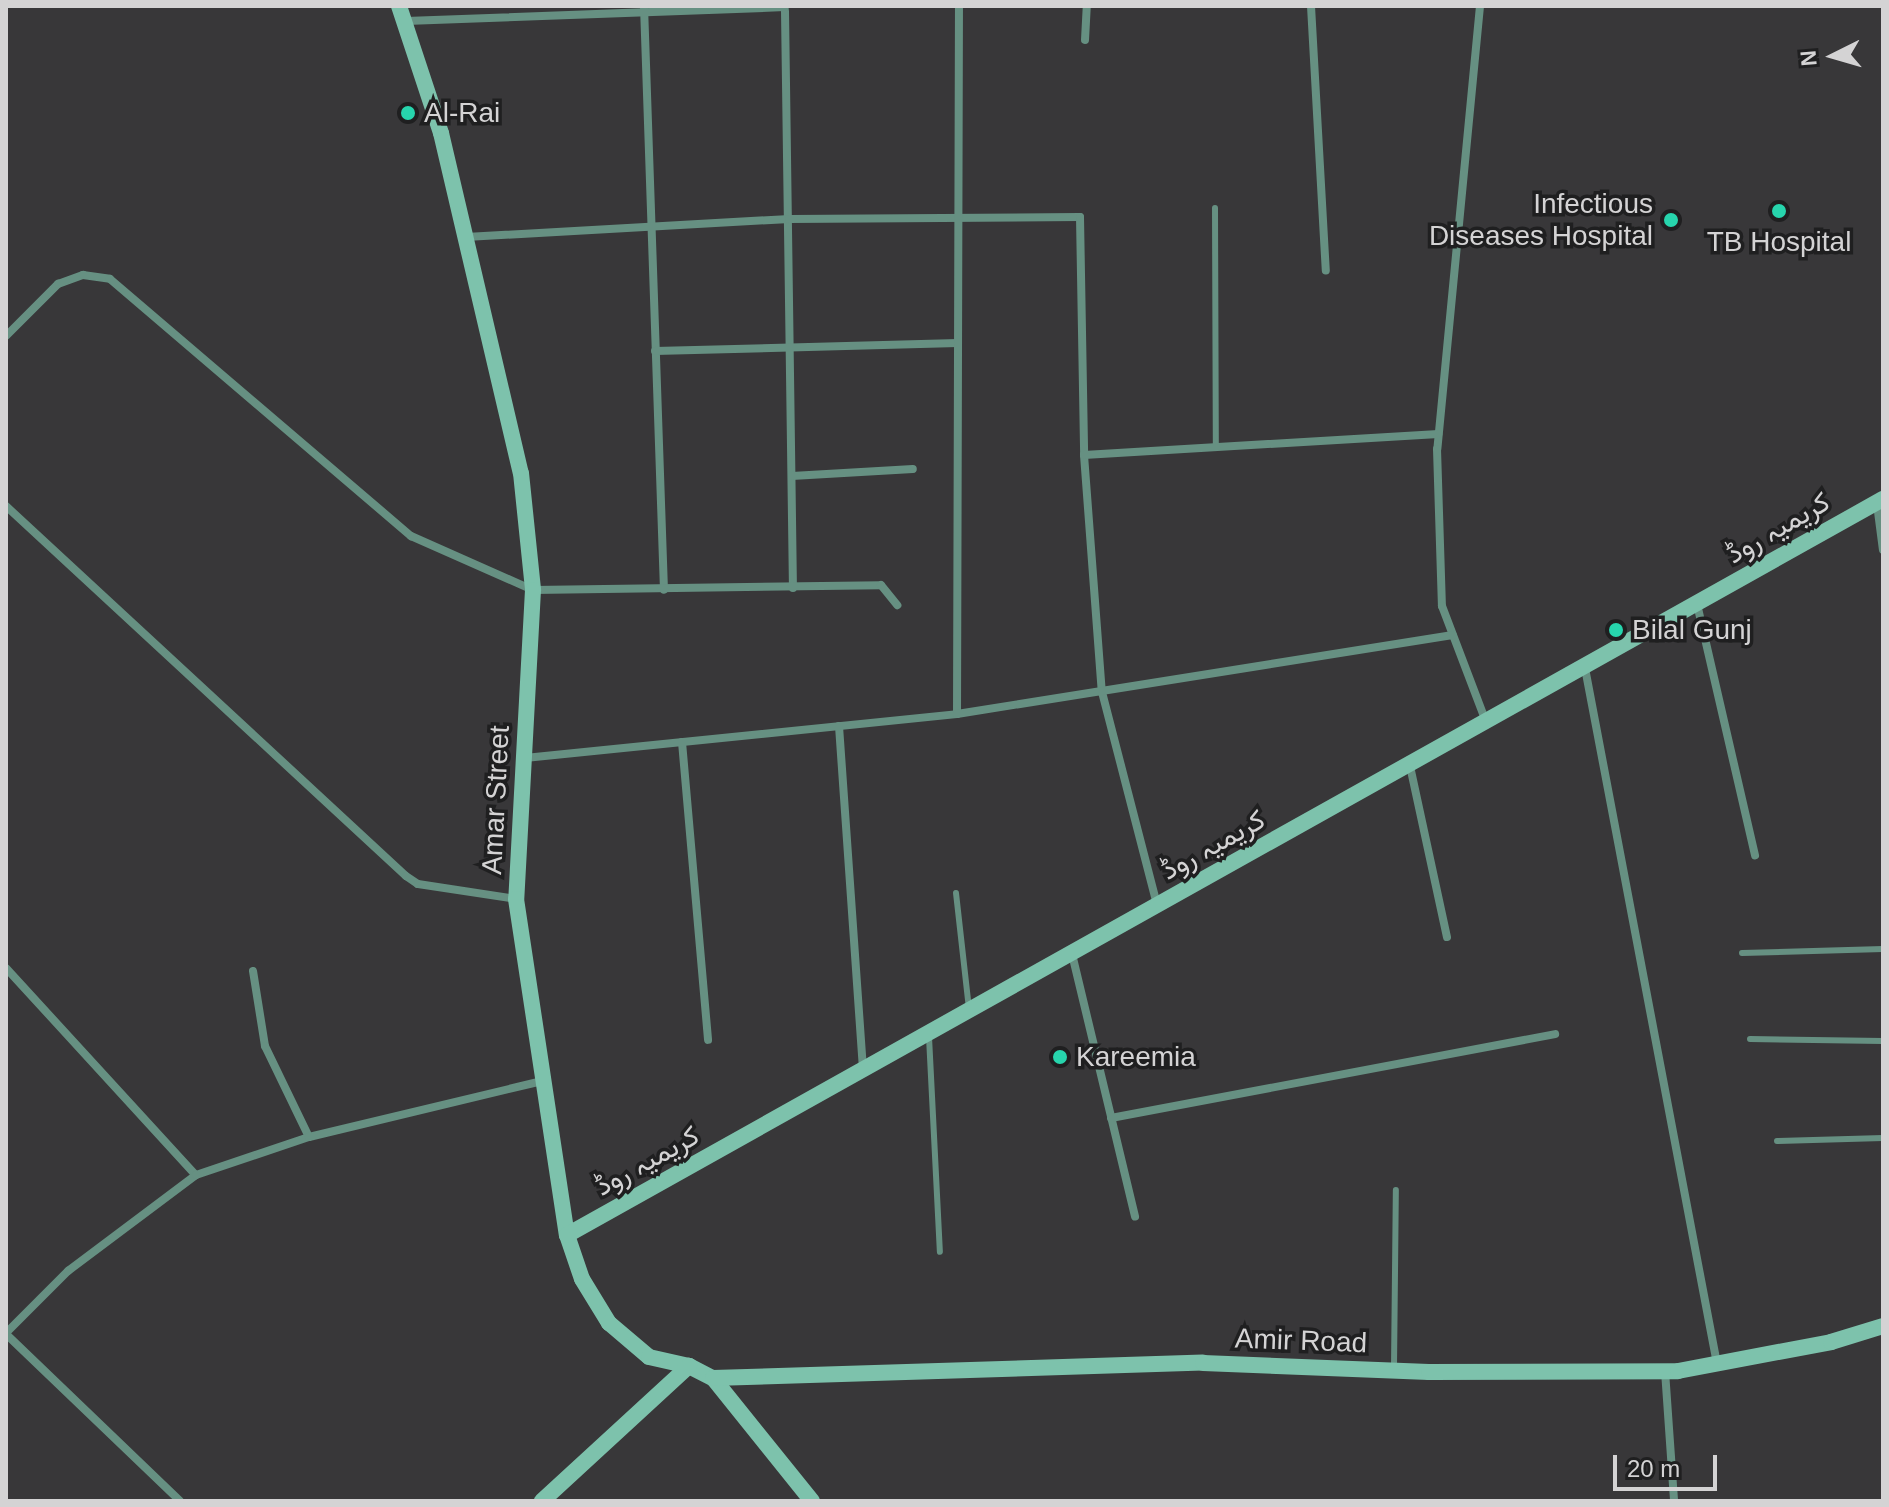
<!DOCTYPE html>
<meta charset="utf-8">
<style>
body{margin:0}
#map{position:relative;width:1889px;height:1507px;overflow:hidden;background:#383739;font-family:Arial,Vazirmatn,sans-serif}
div>[style]{position:absolute}
.lane>*{height:6px;margin:-3px;padding:0 3px;transform-origin:3px;border-radius:3px;background:#669082}
.street>*{height:8px;margin:-4px;padding:0 4px;transform-origin:4px;border-radius:4px;background:#669082}
.secondary>*{height:16px;margin:-8px;padding:0 8px;transform-origin:8px;border-radius:8px;background:#7dc2ac}
.dots>*{width:22px;height:22px;translate:-50% -50%;box-sizing:border-box;border:4px solid #1f1f20;border-radius:50%}
span{translate:-50% -50%;white-space:nowrap;text-align:center;line-height:1.15;-webkit-text-stroke:7px #1f1f20;paint-order:stroke}
.poi-label{font-size:28px;color:#d4d3d4}
.left{translate:0 -50%;text-align:left}
.right{translate:-100% -50%;text-align:right}
.street-label{font-size:28px;color:#d4d3d4}
.frame{position:absolute;inset:0;border:8px solid #d4d3d4;pointer-events:none}
.north{position:absolute;left:1793px;top:16px;width:80px;height:80px;-webkit-text-stroke:6px #1f1f20;paint-order:stroke;rotate:265deg;font-size:22px;font-weight:700;line-height:32px;text-align:center;color:#d4d3d4}
.north::after{content:'';display:block;margin:auto;width:28px;height:36px;background:#d4d3d4;clip-path:polygon(50% 0,100% 100%,50% 72%,0 100%)}
.scale{position:absolute;left:1613px;top:1455px;width:104px;height:36px;box-sizing:border-box;border:4px solid #d4d3d4;border-top:0;padding-left:10px;font-size:24px;line-height:28px;white-space:nowrap;color:#d4d3d4;-webkit-text-stroke:6px #1f1f20;paint-order:stroke}
</style>
<div id="map">
<div class="lane">
<i style="left:1215px;top:208px;width:239px;rotate:89.8deg"></i>
<i style="left:956px;top:893px;width:116px;rotate:83.6deg"></i>
<i style="left:1742px;top:953px;width:141px;rotate:-1.6deg"></i>
<i style="left:929px;top:1037px;width:215px;rotate:87.1deg"></i>
<i style="left:1750px;top:1039px;width:133px;rotate:0.9deg"></i>
<i style="left:1777px;top:1141px;width:106px;rotate:-1.6deg"></i>
<i style="left:1394px;top:1367px;width:177px;rotate:-89.4deg"></i>
</div>
<div class="street">
<i style="left:644px;top:6px;width:584px;rotate:88.04deg"></i>
<i style="left:1311px;top:6px;width:265px;rotate:86.8deg"></i>
<i style="left:1480px;top:6px;width:445px;rotate:95.5deg"></i>
<i style="left:1437px;top:449px;width:157px;rotate:88.2deg"></i>
<i style="left:1442px;top:606px;width:124px;rotate:69.2deg"></i>
<i style="left:785px;top:11px;width:577px;rotate:89.21deg"></i>
<i style="left:406px;top:21px;width:379px;rotate:-2.1deg"></i>
<i style="left:1085px;top:40px;width:34px;rotate:-87deg"></i>
<i style="left:466px;top:237px;width:324px;rotate:-3.2deg"></i>
<i style="left:789px;top:219px;width:291px;rotate:-0.4deg"></i>
<i style="left:1080px;top:217px;width:238px;rotate:89deg"></i>
<i style="left:1084px;top:455px;width:238px;rotate:85.7deg"></i>
<i style="left:1102px;top:692px;width:220px;rotate:75.5deg"></i>
<i style="left:6px;top:336px;width:74px;rotate:-45deg"></i>
<i style="left:58px;top:284px;width:27px;rotate:-20deg"></i>
<i style="left:83px;top:275px;width:27px;rotate:8deg"></i>
<i style="left:110px;top:279px;width:396px;rotate:40.5deg"></i>
<i style="left:411px;top:536px;width:133px;rotate:23.9deg"></i>
<i style="left:533px;top:590px;width:348px;rotate:-0.8deg"></i>
<i style="left:881px;top:585px;width:26px;rotate:51deg"></i>
<i style="left:655px;top:351px;width:303px;rotate:-1.5deg"></i>
<i style="left:1084px;top:455px;width:355px;rotate:-3.4deg"></i>
<i style="left:792px;top:476px;width:121px;rotate:-3.3deg"></i>
<i style="left:1877px;top:504px;width:46px;rotate:82.6deg"></i>
<i style="left:6px;top:506px;width:545px;rotate:42.77deg"></i>
<i style="left:406px;top:876px;width:14px;rotate:34deg"></i>
<i style="left:418px;top:884px;width:99px;rotate:8.7deg"></i>
<i style="left:1697px;top:604px;width:258px;rotate:77deg"></i>
<i style="left:1585px;top:668px;width:708px;rotate:79.26deg"></i>
<i style="left:957px;top:714px;width:708px;rotate:-89.84deg"></i>
<i style="left:839px;top:726px;width:344px;rotate:86deg"></i>
<i style="left:682px;top:742px;width:299px;rotate:85deg"></i>
<i style="left:525px;top:758px;width:434px;rotate:-5.8deg"></i>
<i style="left:957px;top:714px;width:502px;rotate:-9.05deg"></i>
<i style="left:1410px;top:766px;width:175px;rotate:77.8deg"></i>
<i style="left:1072px;top:954px;width:270px;rotate:76.5deg"></i>
<i style="left:6px;top:968px;width:281px;rotate:47.5deg"></i>
<i style="left:253px;top:971px;width:76px;rotate:80.9deg"></i>
<i style="left:265px;top:1046px;width:101px;rotate:64.2deg"></i>
<i style="left:1111px;top:1118px;width:452px;rotate:-10.7deg"></i>
<i style="left:6px;top:1333px;width:88px;rotate:-45deg"></i>
<i style="left:68px;top:1271px;width:160px;rotate:-36.9deg"></i>
<i style="left:196px;top:1175px;width:119px;rotate:-18.6deg"></i>
<i style="left:309px;top:1137px;width:241px;rotate:-13.5deg"></i>
<i style="left:6px;top:1334px;width:241px;rotate:43.8deg"></i>
<i style="left:1665px;top:1371px;width:130px;rotate:86deg"></i>
</div>
<div class="secondary">
<i style="left:399px;top:6px;width:134px;rotate:71.7deg"></i>
<i style="left:441px;top:133px;width:349px;rotate:76.8deg"></i>
<i style="left:521px;top:473px;width:118px;rotate:84.1deg"></i>
<i style="left:533px;top:590px;width:309px;rotate:93.1deg"></i>
<i style="left:516px;top:899px;width:340px;rotate:81.4deg"></i>
<i style="left:567px;top:1235px;width:46px;rotate:71.2deg"></i>
<i style="left:582px;top:1279px;width:52px;rotate:58.5deg"></i>
<i style="left:609px;top:1323px;width:52px;rotate:40.4deg"></i>
<i style="left:649px;top:1357px;width:41px;rotate:12.7deg"></i>
<i style="left:689px;top:1366px;width:27px;rotate:27deg"></i>
<i style="left:713px;top:1378px;width:158px;rotate:51.2deg"></i>
<i style="left:567px;top:1235px;width:1508px;rotate:-29.22deg"></i>
<i style="left:713px;top:1378px;width:490px;rotate:-1.8deg"></i>
<i style="left:1203px;top:1363px;width:226px;rotate:2.3deg"></i>
<i style="left:1429px;top:1372px;width:249px;rotate:-0.2deg"></i>
<i style="left:1678px;top:1371px;width:156px;rotate:-10.7deg"></i>
<i style="left:1831px;top:1342px;width:54px;rotate:-17.1deg"></i>
<i style="left:542px;top:1501px;width:200px;rotate:-42.6deg"></i>
</div>
<div class="dots">
<i style="left:408px;top:113px;background:#27d5ad"></i>
<i style="left:1779px;top:211px;background:#27d5ad"></i>
<i style="left:1671px;top:220px;background:#27d5ad"></i>
<i style="left:1616px;top:630px;background:#27d5ad"></i>
<i style="left:1060px;top:1057px;background:#27d5ad"></i>
</div>
<div class="poi-label">
<span class="left" style="left:424px;top:113px">Al-Rai</span>
<span class="right" style="left:1653px;top:220px">Infectious<br>Diseases Hospital</span>
<span style="left:1779px;top:242px">TB Hospital</span>
<span class="left" style="left:1632px;top:630px">Bilal Gunj</span>
<span class="left" style="left:1076px;top:1057px">Kareemia</span>
</div>
<div class="street-label">
<span style="left:1778px;top:528px;rotate:-30deg">کریمیہ روڈ</span>
<span style="left:496px;top:800px;rotate:-87deg">Amar Street</span>
<span style="left:1213px;top:845px;rotate:-29deg">کریمیہ روڈ</span>
<span style="left:647px;top:1161px;rotate:-29deg">کریمیہ روڈ</span>
<span style="left:1301px;top:1341px;rotate:2deg">Amir Road</span>
</div>
<div class="frame"></div>
<div class="north">N</div>
<div class="scale">20 m</div>
</div>
